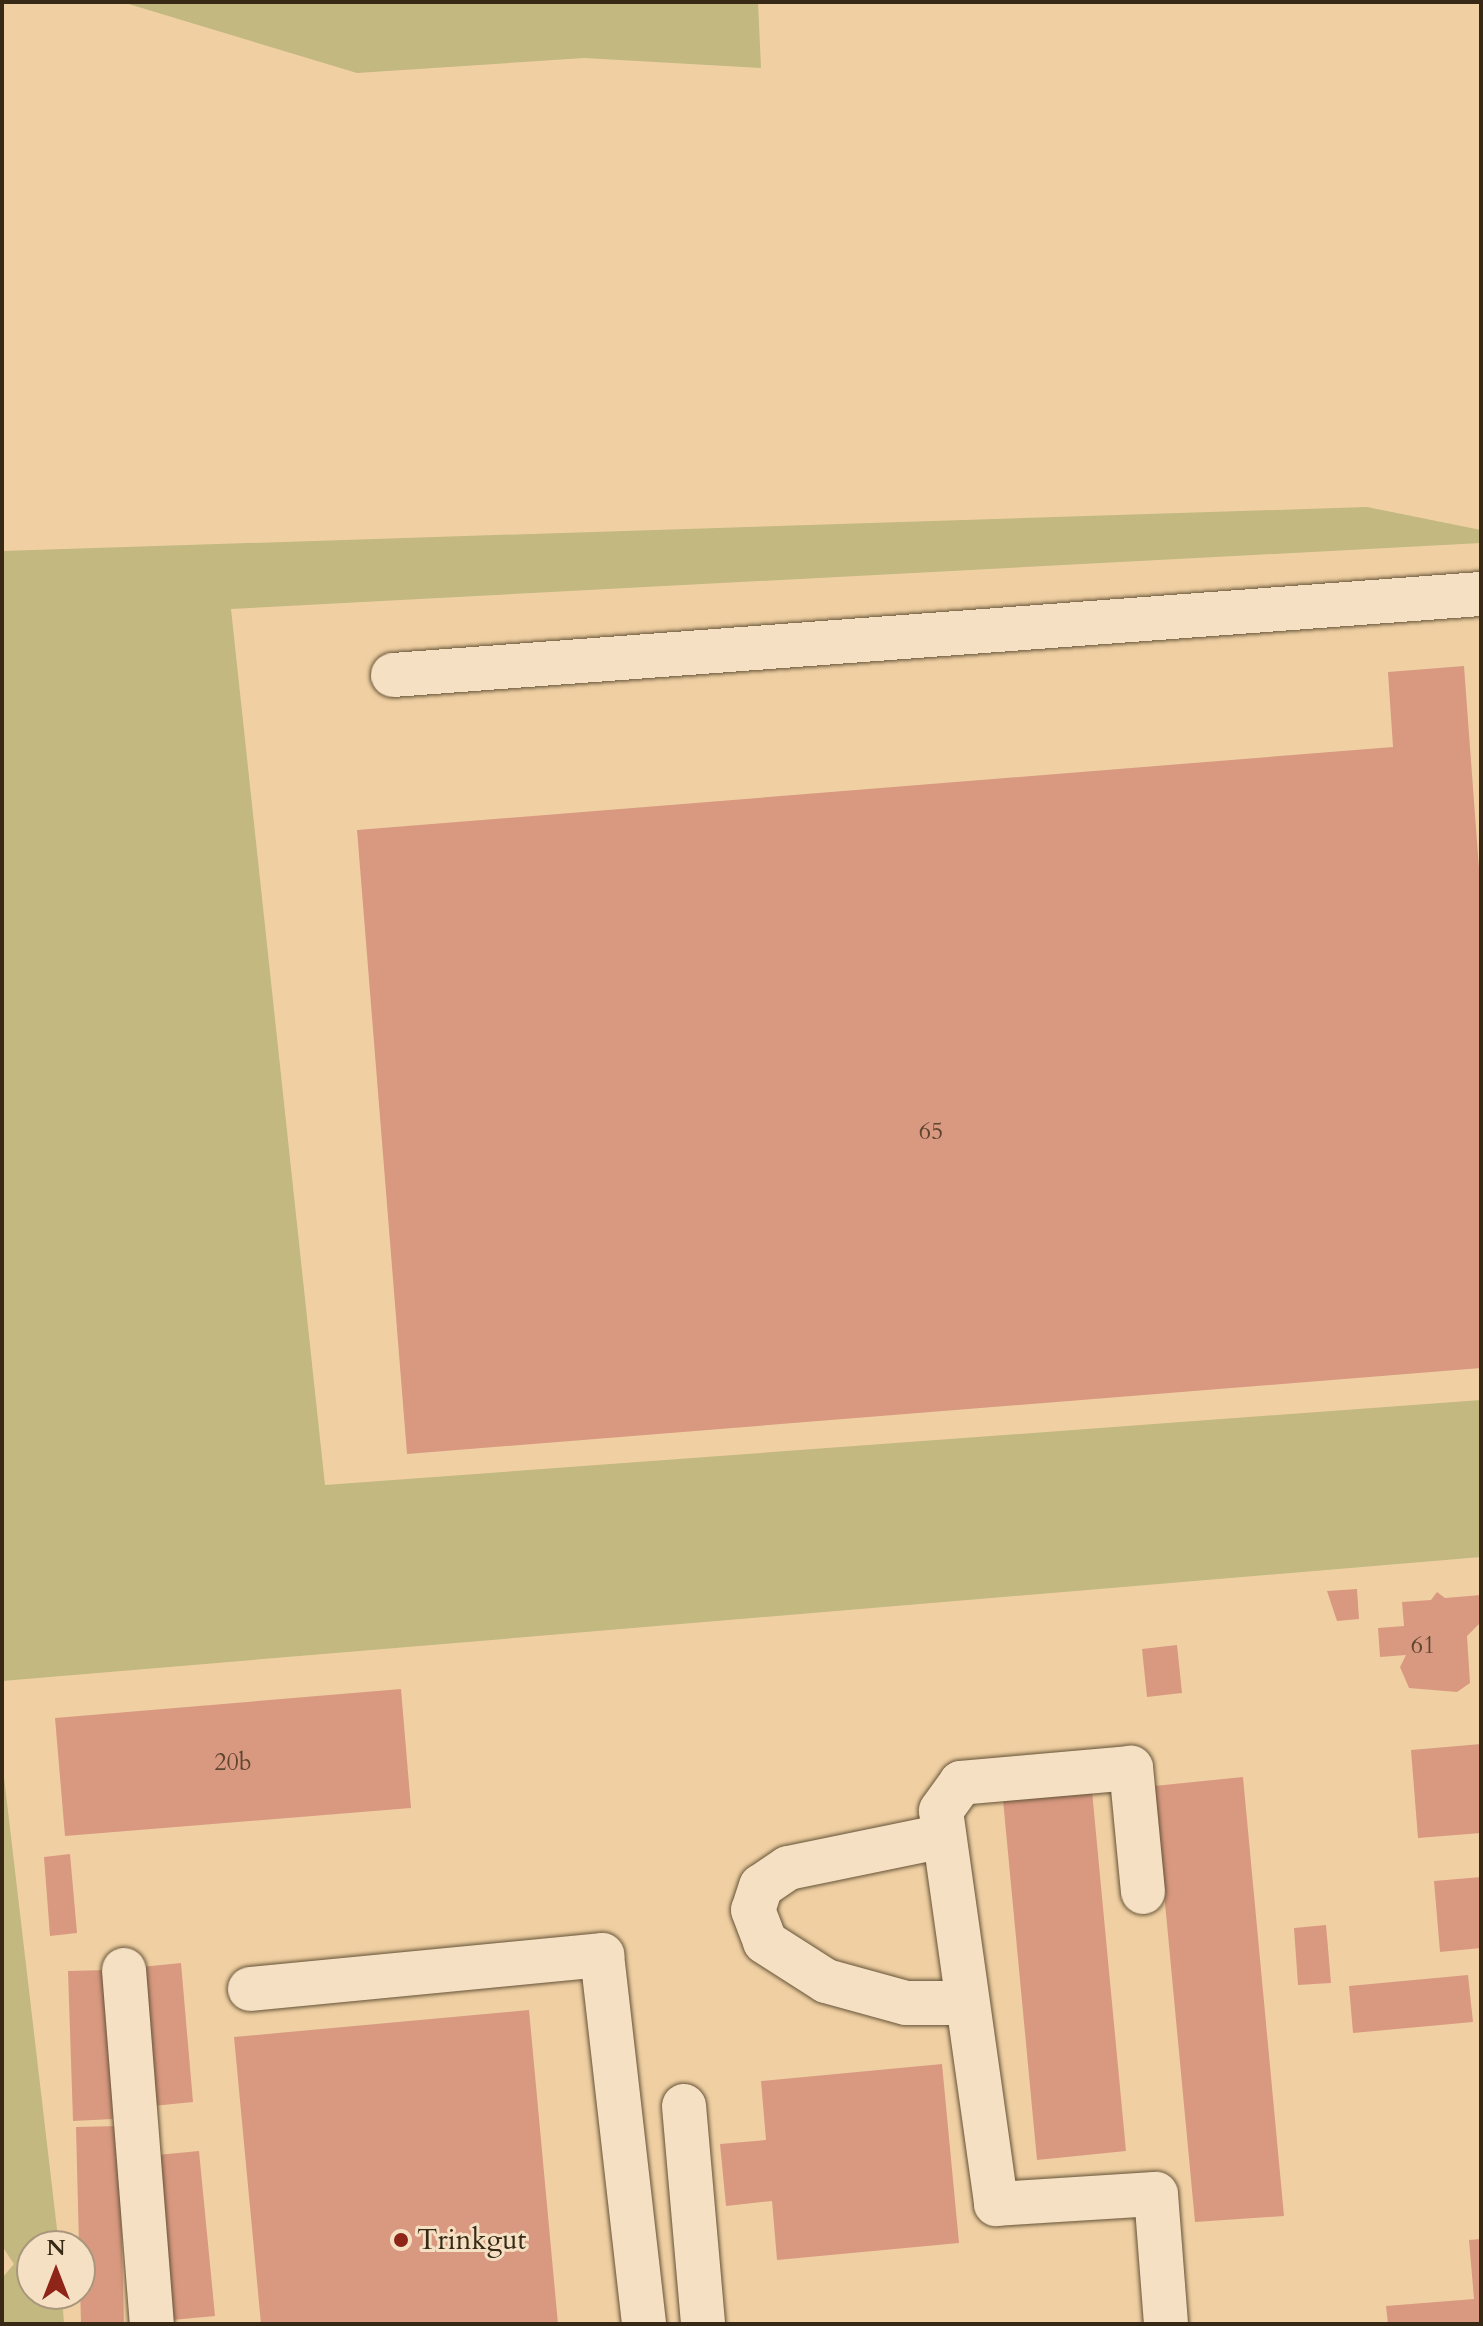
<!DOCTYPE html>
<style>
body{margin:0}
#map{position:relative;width:1483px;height:2326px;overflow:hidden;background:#f0d0a3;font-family:Cardo,serif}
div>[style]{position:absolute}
.green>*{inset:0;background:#c2b880}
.building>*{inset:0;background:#d89980}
.roads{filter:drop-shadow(0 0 2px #655338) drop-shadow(0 0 2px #655338)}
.minor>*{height:44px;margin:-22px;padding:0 22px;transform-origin:22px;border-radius:22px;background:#f5e0c3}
.dots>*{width:22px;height:22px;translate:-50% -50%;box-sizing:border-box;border:4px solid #f5e0c3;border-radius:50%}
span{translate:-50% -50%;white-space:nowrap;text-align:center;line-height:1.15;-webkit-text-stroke:6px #f5e0c3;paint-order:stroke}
.number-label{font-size:24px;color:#5f4530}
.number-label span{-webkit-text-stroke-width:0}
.poi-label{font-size:28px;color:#372915}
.left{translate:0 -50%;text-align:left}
.frame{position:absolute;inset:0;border:4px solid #372915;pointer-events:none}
.north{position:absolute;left:16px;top:2230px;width:80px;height:80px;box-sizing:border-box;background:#f5e0c3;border:2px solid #a9977d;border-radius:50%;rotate:0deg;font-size:22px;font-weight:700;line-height:32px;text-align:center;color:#372915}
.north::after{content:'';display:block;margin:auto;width:28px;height:36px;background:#8f2418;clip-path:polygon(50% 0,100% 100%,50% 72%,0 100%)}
</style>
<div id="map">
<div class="green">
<i style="clip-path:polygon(122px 2px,758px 2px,761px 68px,584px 58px,357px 73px)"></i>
<i style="clip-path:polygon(1367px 507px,1481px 530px,1481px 543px,231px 609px,325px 1485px,1481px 1400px,1481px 1557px,2px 1681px,2px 551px)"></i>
<i style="clip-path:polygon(2px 1760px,59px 2246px,32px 2246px,32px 2294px,62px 2294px,64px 2324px,2px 2324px,2px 2278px,14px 2264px,2px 2246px)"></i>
</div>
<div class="building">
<i style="clip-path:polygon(1464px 666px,1481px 896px,1481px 1368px,407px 1454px,357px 830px,1393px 747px,1388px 672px)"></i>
<i style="clip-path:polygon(1357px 1589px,1359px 1619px,1337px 1621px,1327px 1591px)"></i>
<i style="clip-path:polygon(1437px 1592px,1445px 1598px,1481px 1595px,1481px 1622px,1467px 1636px,1470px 1683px,1457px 1692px,1409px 1688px,1400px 1667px,1406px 1655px,1380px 1657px,1378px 1628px,1404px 1626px,1402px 1602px,1431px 1600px)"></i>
<i style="clip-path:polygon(1177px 1645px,1182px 1693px,1147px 1697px,1142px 1649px)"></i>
<i style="clip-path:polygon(401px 1689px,411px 1808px,65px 1836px,55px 1718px)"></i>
<i style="clip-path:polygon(1481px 1744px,1481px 1833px,1418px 1838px,1411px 1750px)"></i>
<i style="clip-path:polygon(1243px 1777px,1284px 2216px,1195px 2222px,1154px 1786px)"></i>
<i style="clip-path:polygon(1092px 1791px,1126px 2151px,1037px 2160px,1003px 1800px)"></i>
<i style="clip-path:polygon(70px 1854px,77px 1933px,50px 1936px,44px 1857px)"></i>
<i style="clip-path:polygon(1481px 1877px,1481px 1948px,1440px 1952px,1434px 1881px)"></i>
<i style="clip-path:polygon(1326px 1925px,1331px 1983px,1298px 1985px,1294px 1928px)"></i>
<i style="clip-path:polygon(181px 1963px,193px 2102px,153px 2106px,141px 1967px)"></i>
<i style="clip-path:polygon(108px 1970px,113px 2119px,73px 2121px,68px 1971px)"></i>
<i style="clip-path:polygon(1468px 1975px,1473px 2022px,1353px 2033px,1349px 1986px)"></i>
<i style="clip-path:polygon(529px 2010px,558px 2324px,261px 2324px,234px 2037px)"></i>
<i style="clip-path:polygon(942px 2064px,959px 2243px,777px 2260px,772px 2201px,726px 2206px,720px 2144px,766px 2140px,761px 2081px)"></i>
<i style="clip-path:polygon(119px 2126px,124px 2324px,81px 2324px,76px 2127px)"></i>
<i style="clip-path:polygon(199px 2151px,215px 2316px,172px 2320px,157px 2155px)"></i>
<i style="clip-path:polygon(1481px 2239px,1481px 2324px,1388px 2324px,1386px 2306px,1474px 2299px,1469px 2240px)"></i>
</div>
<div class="roads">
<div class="minor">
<i style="left:393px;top:675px;width:1091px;rotate:-4.26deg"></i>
<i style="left:944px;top:1836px;width:159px;rotate:168.4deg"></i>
<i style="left:788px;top:1868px;width:32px;rotate:146deg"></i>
<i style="left:761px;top:1886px;width:25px;rotate:108deg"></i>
<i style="left:753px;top:1910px;width:34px;rotate:69deg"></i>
<i style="left:765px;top:1942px;width:72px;rotate:32.6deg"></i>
<i style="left:826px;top:1981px;width:83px;rotate:15.4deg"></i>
<i style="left:906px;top:2003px;width:59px"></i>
<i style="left:1143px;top:1892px;width:125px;rotate:-95.5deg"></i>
<i style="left:1131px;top:1768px;width:171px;rotate:175deg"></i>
<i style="left:961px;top:1783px;width:34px;rotate:126deg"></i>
<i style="left:941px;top:1811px;width:397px;rotate:82deg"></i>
<i style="left:996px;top:2204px;width:160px;rotate:-3.6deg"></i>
<i style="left:1156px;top:2194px;width:130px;rotate:85.6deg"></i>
<i style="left:124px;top:1970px;width:355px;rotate:85.5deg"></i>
<i style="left:250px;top:1989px;width:354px;rotate:-5.5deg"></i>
<i style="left:602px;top:1955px;width:371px;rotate:83.5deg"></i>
<i style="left:684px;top:2106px;width:219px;rotate:85deg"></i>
</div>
</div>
<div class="dots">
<i style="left:401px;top:2240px;background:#8f2418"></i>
</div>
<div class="number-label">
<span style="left:931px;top:1132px">65</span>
<span style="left:1423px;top:1646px">61</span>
<span style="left:233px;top:1763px">20b</span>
</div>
<div class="poi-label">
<span class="left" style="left:417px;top:2240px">Trinkgut</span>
</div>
<div class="frame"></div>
<div class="north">N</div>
</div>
